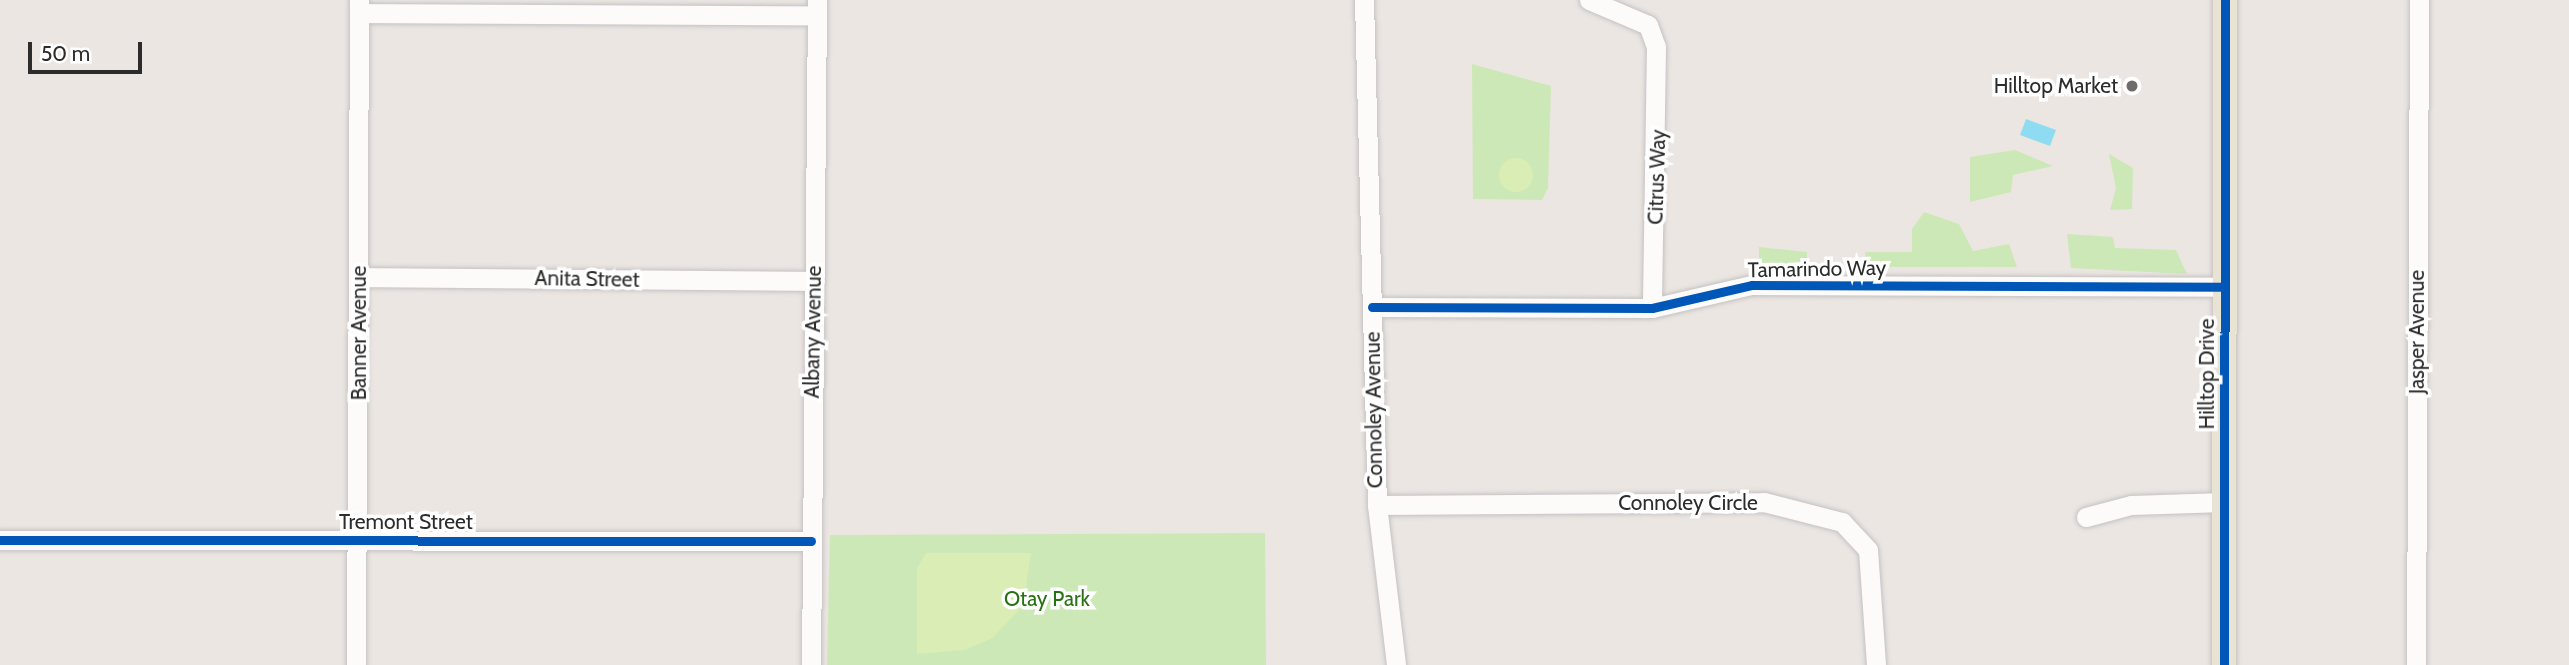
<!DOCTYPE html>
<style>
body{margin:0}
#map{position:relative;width:2569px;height:665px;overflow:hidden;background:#ebe6e1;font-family:Cabin,sans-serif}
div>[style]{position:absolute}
.green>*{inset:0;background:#cde8b7}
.pitch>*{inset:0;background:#d9edb4}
.round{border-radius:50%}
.water>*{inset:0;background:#8fdcf2}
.roads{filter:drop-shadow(0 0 2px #c4c2c3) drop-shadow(0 0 2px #c4c2c3)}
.minor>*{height:19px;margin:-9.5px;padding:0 9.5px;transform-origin:9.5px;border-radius:9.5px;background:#fcfbfa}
.major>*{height:24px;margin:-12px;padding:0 12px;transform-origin:12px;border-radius:12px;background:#e9e3d3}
.cycleway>*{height:9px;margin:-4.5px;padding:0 4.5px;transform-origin:4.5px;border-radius:4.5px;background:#0057b8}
.dots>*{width:19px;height:19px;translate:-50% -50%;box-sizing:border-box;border:4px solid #fff;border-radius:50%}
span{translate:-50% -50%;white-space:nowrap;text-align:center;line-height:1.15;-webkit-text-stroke:7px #fff;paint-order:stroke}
.poi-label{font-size:21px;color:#2c2c2c}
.right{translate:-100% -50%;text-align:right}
.street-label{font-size:21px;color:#2c2c2c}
.park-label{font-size:21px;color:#297213}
.scale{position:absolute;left:28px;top:42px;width:114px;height:32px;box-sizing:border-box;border:4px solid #2c2c2c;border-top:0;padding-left:9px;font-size:21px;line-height:24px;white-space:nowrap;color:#2c2c2c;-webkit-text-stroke:5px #fff;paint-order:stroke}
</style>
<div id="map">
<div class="green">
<i style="clip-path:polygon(1472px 64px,1551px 86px,1548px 188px,1542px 200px,1473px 199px)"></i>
<i style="clip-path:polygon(2015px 150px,2053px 166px,2013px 175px,2011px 192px,1970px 202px,1970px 157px)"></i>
<i style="clip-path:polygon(2109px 154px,2133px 168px,2132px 209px,2110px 210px,2116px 188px)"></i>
<i style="clip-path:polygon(1924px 212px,1959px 224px,1973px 251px,2009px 244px,2017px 267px,1867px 267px,1865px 252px,1912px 252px,1912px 229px)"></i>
<i style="clip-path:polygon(2067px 234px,2113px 237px,2115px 248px,2176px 250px,2187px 274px,2071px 268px)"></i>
<i style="clip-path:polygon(1759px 247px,1807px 252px,1807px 269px,1759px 267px)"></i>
<i style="clip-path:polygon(1265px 533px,1266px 665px,827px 665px,830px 535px)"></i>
</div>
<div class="pitch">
<i class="round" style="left:1499px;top:158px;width:34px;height:34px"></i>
<i style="clip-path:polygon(926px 553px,1031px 553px,1023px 606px,992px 638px,965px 650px,917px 654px,917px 568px)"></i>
</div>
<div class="water">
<i style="clip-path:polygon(2026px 119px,2056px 130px,2050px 146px,2020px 135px)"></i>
</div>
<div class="roads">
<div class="minor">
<i style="left:1364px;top:0;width:505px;rotate:88.53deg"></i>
<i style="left:1377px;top:505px;width:161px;rotate:83.2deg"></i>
<i style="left:1589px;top:0;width:64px;rotate:23deg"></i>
<i style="left:1648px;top:25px;width:23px;rotate:70deg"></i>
<i style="left:1656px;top:47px;width:261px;rotate:90.9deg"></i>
<i style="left:359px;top:13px;width:457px;rotate:0.3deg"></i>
<i style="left:359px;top:277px;width:456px;rotate:0.5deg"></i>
<i style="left:1372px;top:307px;width:280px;rotate:0.2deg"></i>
<i style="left:1652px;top:308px;width:103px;rotate:-13deg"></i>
<i style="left:1752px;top:285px;width:472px;rotate:0.2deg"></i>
<i style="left:1377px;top:505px;width:387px;rotate:-0.4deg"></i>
<i style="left:1764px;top:502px;width:81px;rotate:14.4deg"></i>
<i style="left:1842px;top:522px;width:38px;rotate:47deg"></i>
<i style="left:1868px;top:550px;width:115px;rotate:86deg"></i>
<i style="left:2086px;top:517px;width:47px;rotate:-14.9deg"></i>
<i style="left:2131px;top:505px;width:93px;rotate:-1.8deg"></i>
<i style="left:0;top:540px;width:811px;rotate:0.07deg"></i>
<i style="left:356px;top:665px;width:665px;rotate:-89.74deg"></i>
<i style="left:811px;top:665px;width:665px;rotate:-89.48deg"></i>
<i style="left:2416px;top:665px;width:665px;rotate:-89.74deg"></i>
</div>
<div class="major">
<i style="left:2224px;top:665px;width:665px;rotate:-89.91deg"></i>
</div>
</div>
<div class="cycleway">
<i style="left:1372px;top:307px;width:280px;rotate:0.2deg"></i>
<i style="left:1652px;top:308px;width:103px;rotate:-13deg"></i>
<i style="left:1752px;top:285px;width:472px;rotate:0.2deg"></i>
<i style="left:0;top:540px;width:811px;rotate:0.07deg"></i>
<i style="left:2224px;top:665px;width:665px;rotate:-89.91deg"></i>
</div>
<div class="dots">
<i style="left:2132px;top:86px;background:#6f6d6b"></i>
</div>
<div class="poi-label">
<span class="right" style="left:2118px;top:86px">Hilltop Market</span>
</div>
<div class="street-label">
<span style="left:1657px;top:177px;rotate:-88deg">Citrus Way</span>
<span style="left:1817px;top:269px;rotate:-1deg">Tamarindo Way</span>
<span style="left:587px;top:279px;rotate:1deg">Anita Street</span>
<span style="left:813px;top:332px;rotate:-89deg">Albany Avenue</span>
<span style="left:2417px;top:332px;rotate:-90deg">Jasper Avenue</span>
<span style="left:359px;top:333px;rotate:-90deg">Banner Avenue</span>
<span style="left:2207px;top:374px;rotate:-90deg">Hilltop Drive</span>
<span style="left:1374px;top:410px;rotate:-91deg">Connoley Avenue</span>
<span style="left:1688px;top:503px">Connoley Circle</span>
<span style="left:406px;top:522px">Tremont Street</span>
</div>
<div class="park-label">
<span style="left:1047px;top:599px">Otay Park</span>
</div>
<div class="scale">50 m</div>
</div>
